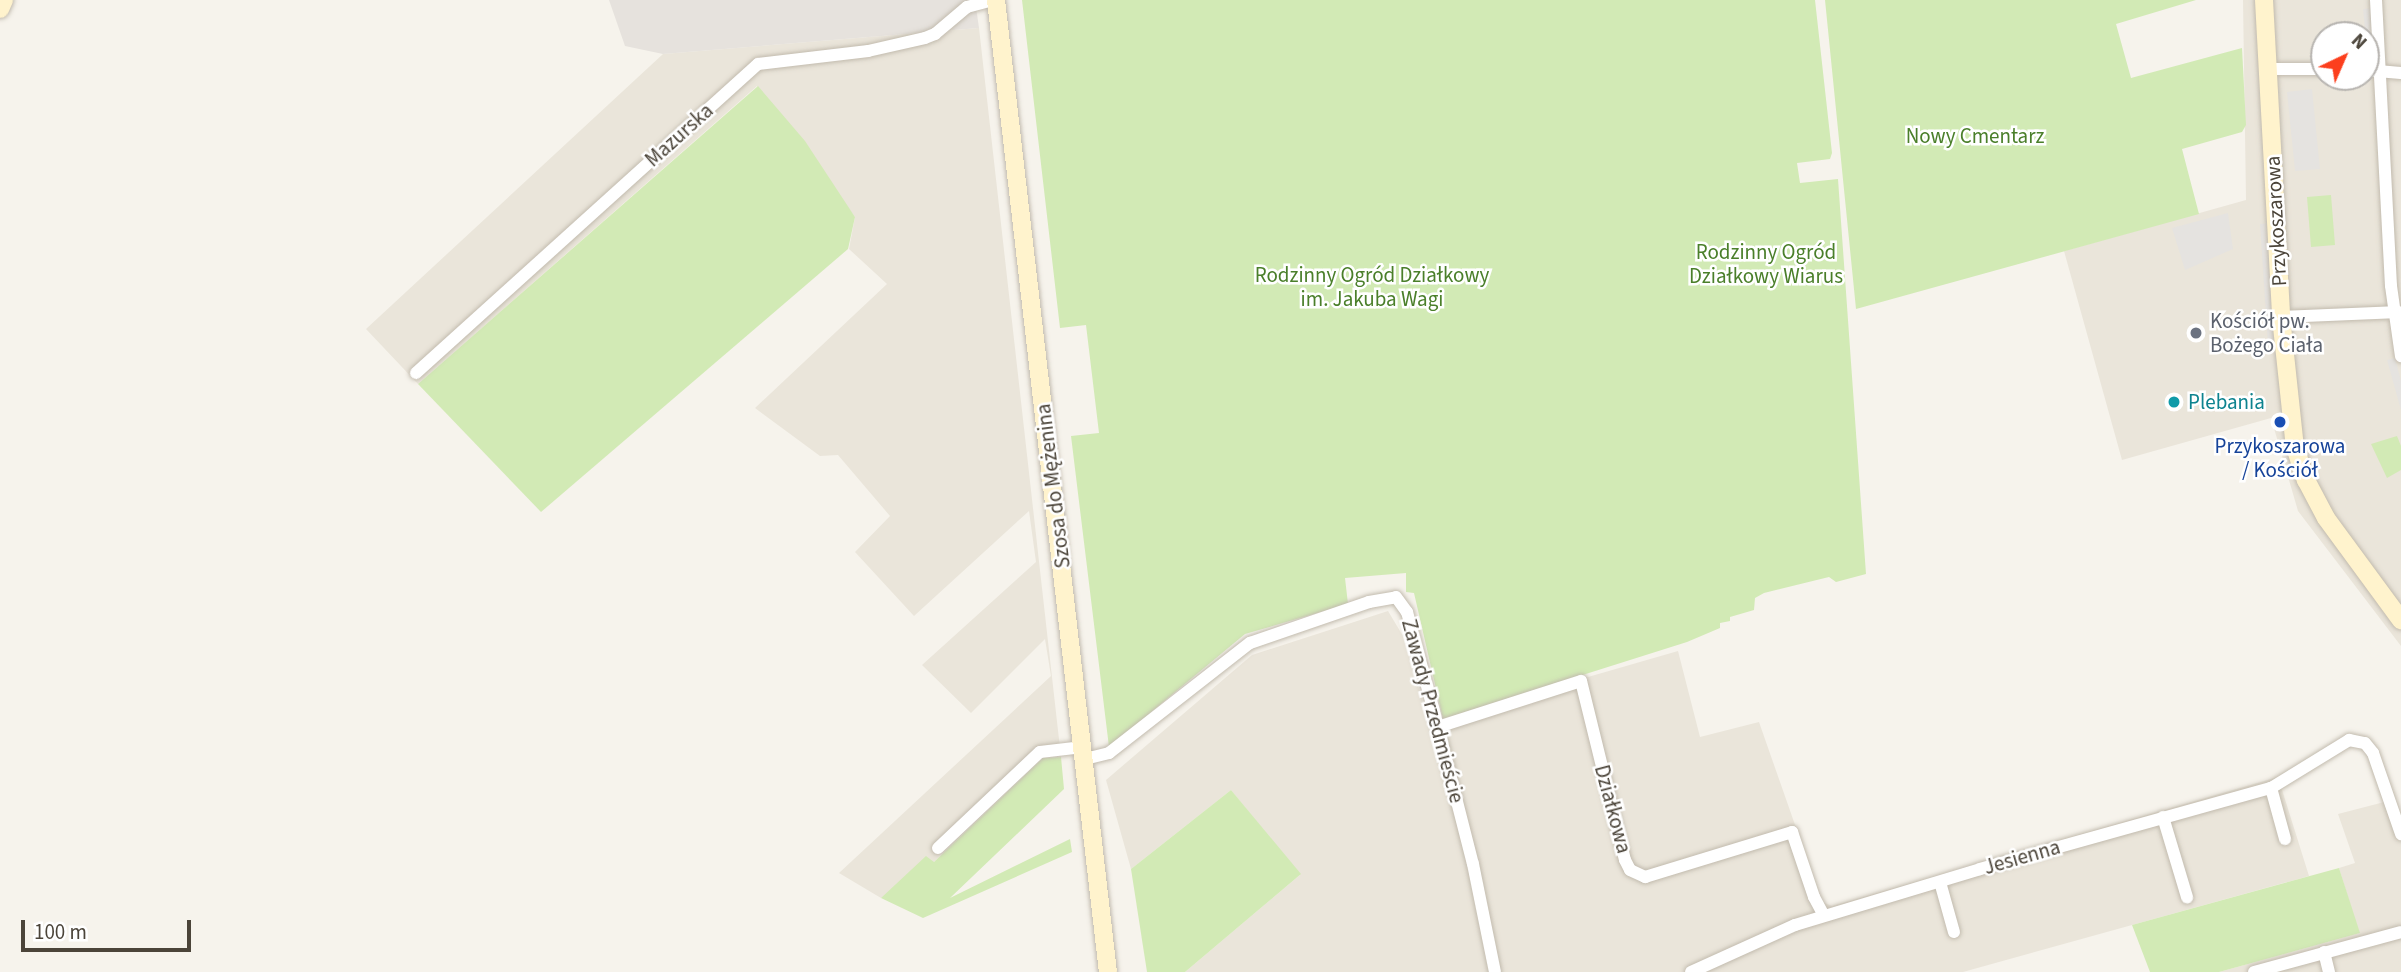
<!DOCTYPE html>
<meta charset="utf-8">
<style>
body{margin:0}
#map{position:relative;width:2401px;height:972px;overflow:hidden;background:#f6f3ec;font-family:"Source Sans 3",sans-serif}
div>[style]{position:absolute}
.residential>*{inset:0;background:#eae5da}
.industrial>*{inset:0;background:#e6e2dd}
.green>*{inset:0;background:#d2eab5}
.parking>*{inset:0;background:#e5e3e0}
.roads{filter:drop-shadow(0 0 2px #c2bbae) drop-shadow(0 0 2px #c2bbae)}
.street>*{height:12px;margin:-6px;padding:0 6px;transform-origin:6px;border-radius:6px;background:#fff}
.secondary>*{height:18px;margin:-9px;padding:0 9px;transform-origin:9px;border-radius:9px;background:#fff3cd}
.dots>*{width:19px;height:19px;translate:-50% -50%;box-sizing:border-box;border:4px solid #fff;border-radius:50%}
span{translate:-50% -50%;white-space:nowrap;text-align:center;line-height:1.15;-webkit-text-stroke:5px #fff;paint-order:stroke}
.street-label{font-size:21px;color:#4b4439}
.park-label{font-size:21px;color:#4a7f2a}
.worship-label{font-size:21px;color:#5b616d}
.left{translate:0 -50%;text-align:left}
.culture-label{font-size:21px;color:#0d838f}
.transit-label{font-size:21px;color:#164399}
.north{position:absolute;left:2310px;top:21px;width:70px;height:70px;box-sizing:border-box;background:#fff;border:2px solid #b7b4b0;border-radius:50%;rotate:44deg;font-size:19px;font-weight:700;line-height:28px;text-align:center;color:#4b4439}
.north::after{content:'';display:block;margin:auto;width:24px;height:32px;background:#fc3f1d;clip-path:polygon(50% 0,100% 100%,50% 72%,0 100%)}
.scale{position:absolute;left:21px;top:920px;width:170px;height:32px;box-sizing:border-box;border:4px solid #4b4439;border-top:0;padding-left:9px;font-size:21px;line-height:24px;white-space:nowrap;color:#4b4439;-webkit-text-stroke:5px #fff;paint-order:stroke}
</style>
<div id="map">
<div class="residential">
<i style="clip-path:polygon(evenodd,2243px 0,2401px 0,2401px 646px,2298px 511px,2271px 418px,2122px 460px,2064px 251px,2246px 200px,2243px 0,2324px 35px,2366px 35px,2366px 77px,2324px 77px,2324px 35px)"></i>
<i style="clip-path:polygon(979px 28px,1061px 757px,1043px 758px,934px 862px,881px 898px,839px 873px,1051px 676px,1045px 639px,971px 713px,922px 665px,1036px 562px,1029px 511px,914px 616px,855px 552px,890px 516px,838px 455px,820px 456px,755px 408px,887px 284px,849px 249px,855px 217px,757px 86px,418px 384px,366px 329px,663px 54px)"></i>
<i style="clip-path:polygon(1388px 611px,1403px 636px,1428px 720px,1443px 719px,1678px 651px,1700px 737px,1759px 722px,1822px 902px,1832px 906px,2278px 777px,2309px 876px,1963px 972px,1185px 972px,1300px 875px,1231px 790px,1131px 869px,1106px 780px,1252px 655px)"></i>
<i style="clip-path:polygon(2392px 800px,2401px 828px,2401px 972px,2219px 972px,2359px 933px,2339px 868px,2355px 863px,2338px 814px)"></i>
</div>
<div class="industrial">
<i style="clip-path:polygon(609px 0,975px 0,979px 28px,663px 54px,625px 46px)"></i>
</div>
<div class="green">
<i style="clip-path:polygon(1022px 0,1815px 0,1832px 153px,1830px 159px,1797px 163px,1800px 183px,1838px 179px,1866px 574px,1836px 582px,1829px 577px,1764px 593px,1755px 598px,1754px 610px,1730px 617px,1730px 621px,1720px 623px,1720px 628px,1687px 642px,1443px 719px,1414px 593px,1406px 592px,1406px 573px,1345px 578px,1348px 604px,1245px 634px,1109px 747px,1071px 436px,1099px 433px,1086px 325px,1060px 328px)"></i>
<i style="clip-path:polygon(1825px 0,2196px 0,2116px 24px,2131px 78px,2242px 48px,2246px 125px,2242px 132px,2182px 149px,2199px 214px,1856px 309px)"></i>
<i style="clip-path:polygon(758px 86px,805px 141px,855px 217px,848px 249px,541px 512px,418px 384px)"></i>
<i style="clip-path:polygon(2331px 195px,2335px 245px,2311px 247px,2307px 197px)"></i>
<i style="clip-path:polygon(2397px 436px,2401px 446px,2401px 470px,2387px 478px,2371px 444px)"></i>
<i style="clip-path:polygon(1061px 757px,1064px 789px,950px 898px,1070px 839px,1072px 852px,923px 918px,881px 898px,926px 856px,934px 862px,1043px 758px)"></i>
<i style="clip-path:polygon(1231px 790px,1301px 874px,1185px 972px,1147px 972px,1131px 869px)"></i>
<i style="clip-path:polygon(2339px 868px,2360px 933px,2219px 972px,2150px 972px,2132px 925px)"></i>
</div>
<div class="parking">
<i style="clip-path:polygon(2372px 8px,2374px 39px,2366px 39px,2363px 9px)"></i>
<i style="clip-path:polygon(2312px 89px,2320px 169px,2295px 171px,2287px 92px)"></i>
<i style="clip-path:polygon(2228px 213px,2233px 249px,2185px 270px,2172px 228px)"></i>
<i style="clip-path:polygon(2270px 223px,2278px 345px,2268px 345px,2260px 224px)"></i>
<i style="clip-path:polygon(2395px 358px,2401px 381px,2401px 410px,2387px 360px)"></i>
</div>
<div class="roads">
<div class="street">
<i style="left:2376px;top:0;width:286px;rotate:87deg"></i>
<i style="left:2391px;top:286px;width:71px;rotate:81.9deg"></i>
<i style="left:2267px;top:69px;width:57px"></i>
<i style="left:2366px;top:70px;width:35px;rotate:5deg"></i>
<i style="left:2281px;top:317px;width:118px;rotate:-2.4deg"></i>
<i style="left:416px;top:373px;width:461px;rotate:-42.1deg"></i>
<i style="left:758px;top:64px;width:111px;rotate:-6.7deg"></i>
<i style="left:868px;top:51px;width:58px;rotate:-12.8deg"></i>
<i style="left:925px;top:38px;width:11px;rotate:-22deg"></i>
<i style="left:935px;top:34px;width:42px;rotate:-40.2deg"></i>
<i style="left:967px;top:7px;width:27px;rotate:-15deg"></i>
<i style="left:1438px;top:727px;width:150px;rotate:-17.8deg"></i>
<i style="left:1581px;top:681px;width:184px;rotate:76.2deg"></i>
<i style="left:1625px;top:860px;width:11px;rotate:63deg"></i>
<i style="left:1630px;top:870px;width:17px;rotate:25deg"></i>
<i style="left:1645px;top:877px;width:154px;rotate:-17deg"></i>
<i style="left:1792px;top:832px;width:69px;rotate:71.3deg"></i>
<i style="left:1814px;top:897px;width:21px;rotate:62deg"></i>
<i style="left:1085px;top:759px;width:25px;rotate:-14deg"></i>
<i style="left:1109px;top:753px;width:179px;rotate:-38deg"></i>
<i style="left:1250px;top:643px;width:126px;rotate:-19deg"></i>
<i style="left:1369px;top:602px;width:27px;rotate:-10deg"></i>
<i style="left:1396px;top:597px;width:19px;rotate:54deg"></i>
<i style="left:1407px;top:612px;width:119px;rotate:74.9deg"></i>
<i style="left:1438px;top:727px;width:141px;rotate:75.7deg"></i>
<i style="left:1473px;top:864px;width:110px;rotate:78.5deg"></i>
<i style="left:2271px;top:788px;width:53px;rotate:74.6deg"></i>
<i style="left:2163px;top:817px;width:84px;rotate:73.3deg"></i>
<i style="left:938px;top:848px;width:140px;rotate:-43.3deg"></i>
<i style="left:1040px;top:752px;width:43px;rotate:-6.6deg"></i>
<i style="left:1940px;top:882px;width:52px;rotate:74.4deg"></i>
<i style="left:2324px;top:952px;width:21px;rotate:76deg"></i>
<i style="left:1691px;top:972px;width:114px;rotate:-24.3deg"></i>
<i style="left:1795px;top:925px;width:193px;rotate:-16.8deg"></i>
<i style="left:1980px;top:869px;width:302px;rotate:-15.6deg"></i>
<i style="left:2271px;top:788px;width:92px;rotate:-31.6deg"></i>
<i style="left:2349px;top:740px;width:16px;rotate:11deg"></i>
<i style="left:2365px;top:743px;width:13px;rotate:51deg"></i>
<i style="left:2373px;top:753px;width:86px;rotate:70.9deg"></i>
<i style="left:2254px;top:972px;width:152px;rotate:-15.2deg"></i>
</div>
<div class="secondary">
<i style="left:996px;top:0;width:978px;rotate:83.43deg"></i>
<i style="left:2264px;top:0;width:317px;rotate:86.9deg"></i>
<i style="left:2281px;top:317px;width:131px;rotate:83.9deg"></i>
<i style="left:2295px;top:447px;width:35px;rotate:72deg"></i>
<i style="left:2306px;top:480px;width:43px;rotate:62.2deg"></i>
<i style="left:2326px;top:518px;width:127px;rotate:53.7deg"></i>
<i style="left:0;top:9px;width:10px;rotate:-66deg"></i>
</div>
</div>
<div class="dots">
<i style="left:2196px;top:333px;background:#6b7280"></i>
<i style="left:2174px;top:402px;background:#0f9aa8"></i>
<i style="left:2280px;top:422px;background:#1a4fb4"></i>
</div>
<div class="street-label">
<span style="left:679px;top:135px;rotate:-42deg">Mazurska</span>
<span style="left:2276px;top:221px;rotate:-93deg">Przykoszarowa</span>
<span style="left:1053px;top:486px;rotate:-97deg">Szosa do Mężenina</span>
<span style="left:1433px;top:711px;rotate:75deg">Zawady Przedmieście</span>
<span style="left:1613px;top:809px;rotate:75deg">Działkowa</span>
<span style="left:2022px;top:857px;rotate:-16deg">Jesienna</span>
</div>
<div class="park-label">
<span style="left:1975px;top:136px">Nowy Cmentarz</span>
<span style="left:1766px;top:264px">Rodzinny Ogród<br>Działkowy Wiarus</span>
<span style="left:1372px;top:287px">Rodzinny Ogród Działkowy<br>im. Jakuba Wagi</span>
</div>
<div class="worship-label">
<span class="left" style="left:2210px;top:333px">Kościół pw.<br>Bożego Ciała</span>
</div>
<div class="culture-label">
<span class="left" style="left:2188px;top:402px">Plebania</span>
</div>
<div class="transit-label">
<span style="left:2280px;top:458px">Przykoszarowa<br>/ Kościół</span>
</div>
<div class="north">N</div>
<div class="scale">100 m</div>
</div>
